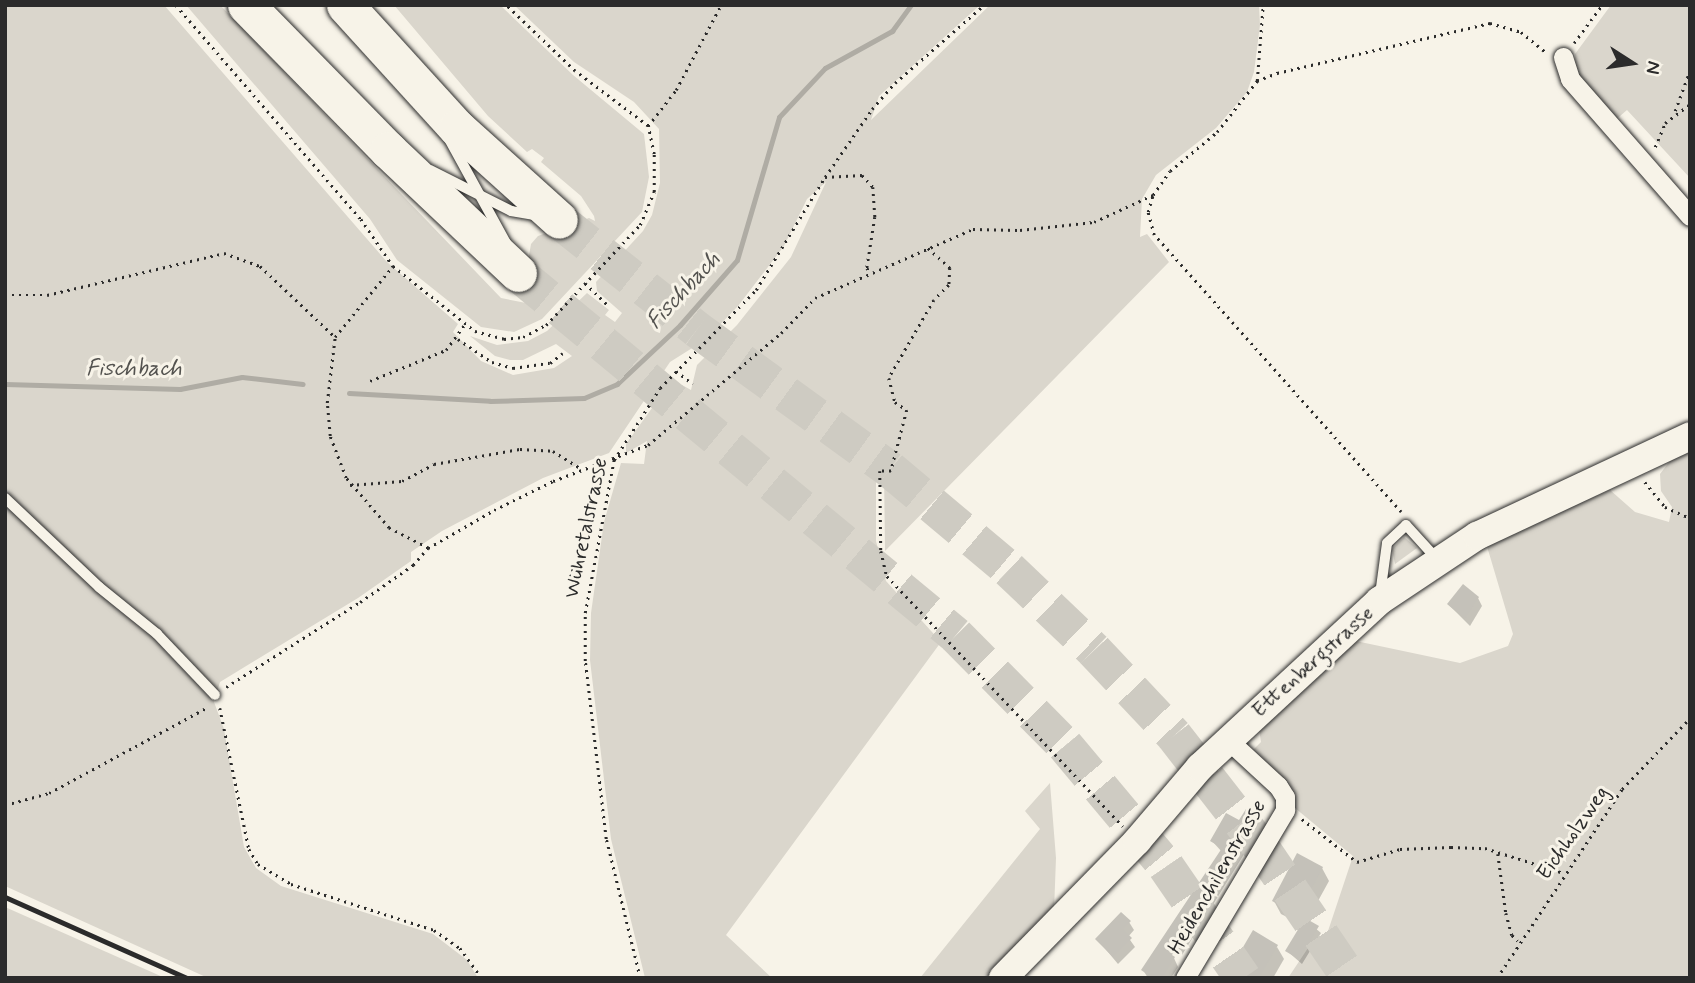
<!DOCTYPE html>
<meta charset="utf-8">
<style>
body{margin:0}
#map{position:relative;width:1695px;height:983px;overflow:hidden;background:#f7f3e8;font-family:Mynerve,sans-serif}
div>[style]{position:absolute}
.green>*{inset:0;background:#dad6cc}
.shadow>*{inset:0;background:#0003}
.stream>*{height:5px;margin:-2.5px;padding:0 2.5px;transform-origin:2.5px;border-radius:2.5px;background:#afaca4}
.building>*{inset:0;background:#c4c1b9}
.highway-tunnel>*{height:37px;margin-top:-18.5px;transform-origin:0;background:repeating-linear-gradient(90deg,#cecbc2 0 37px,transparent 0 55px)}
.path>*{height:2.5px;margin-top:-1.25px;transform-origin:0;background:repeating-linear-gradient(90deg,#2b2b2b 0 2px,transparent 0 7px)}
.roads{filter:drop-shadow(0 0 2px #2b2b2b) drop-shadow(0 0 2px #2b2b2b)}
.lane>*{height:10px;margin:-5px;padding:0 5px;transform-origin:5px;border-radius:5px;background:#f7f3e8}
.street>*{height:19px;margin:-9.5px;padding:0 9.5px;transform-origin:9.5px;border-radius:9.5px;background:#f7f3e8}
.secondary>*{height:28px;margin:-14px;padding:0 14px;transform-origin:14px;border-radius:14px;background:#f7f3e8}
.highway>*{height:37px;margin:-18.5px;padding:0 18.5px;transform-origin:18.5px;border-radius:18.5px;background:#f7f3e8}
.rail>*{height:5px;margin:-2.5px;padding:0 2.5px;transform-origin:2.5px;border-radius:2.5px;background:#2b2b2b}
span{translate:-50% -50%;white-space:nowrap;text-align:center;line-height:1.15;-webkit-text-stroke:6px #f7f3e8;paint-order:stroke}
.street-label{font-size:21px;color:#2b2b2b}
.water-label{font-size:23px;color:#53524f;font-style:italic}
.frame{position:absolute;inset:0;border:7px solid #2b2b2b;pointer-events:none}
.north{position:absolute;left:1597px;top:28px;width:70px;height:70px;-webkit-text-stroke:5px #f7f3e8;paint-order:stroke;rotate:102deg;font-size:19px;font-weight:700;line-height:28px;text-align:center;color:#2b2b2b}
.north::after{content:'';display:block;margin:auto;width:24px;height:32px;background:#2b2b2b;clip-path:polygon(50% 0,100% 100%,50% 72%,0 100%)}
</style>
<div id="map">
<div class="green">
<i style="clip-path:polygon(5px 5px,164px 5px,387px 262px,458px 324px,453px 332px,481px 361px,513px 375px,554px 368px,572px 356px,556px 344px,523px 360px,510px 360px,495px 356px,470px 336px,497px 345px,528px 341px,547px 331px,587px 293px,609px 310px,605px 315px,615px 322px,622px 313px,597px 291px,596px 282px,643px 231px,652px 215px,660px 183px,659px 129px,634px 102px,574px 62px,514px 5px,980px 5px,879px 96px,871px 120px,990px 5px,1259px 5px,1260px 25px,1254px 72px,1247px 92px,1216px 128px,1156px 175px,1142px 199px,1140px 237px,1147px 234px,1169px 262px,885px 551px,884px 470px,876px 470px,876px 541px,886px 581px,941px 642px,726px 935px,772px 978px,645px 978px,611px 839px,590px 660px,591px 613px,604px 522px,621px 463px,644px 464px,647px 441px,626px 453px,626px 444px,652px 408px,674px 388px,682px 385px,691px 390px,697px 365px,737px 325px,791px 257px,826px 182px,807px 199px,784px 246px,738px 306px,705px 340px,670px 362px,609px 453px,543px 478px,442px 531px,411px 552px,411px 561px,358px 598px,220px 682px,214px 702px,224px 729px,244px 847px,256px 868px,281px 886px,433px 934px,467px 960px,478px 978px,208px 978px,5px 886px)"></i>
<i style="clip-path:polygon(186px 5px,220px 5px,501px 298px,526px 303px,522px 296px,531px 244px,538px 236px,589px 218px,595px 221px,594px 216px,581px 196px,541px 162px,544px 158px,532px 149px,527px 152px,488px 116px,394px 5px,500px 5px,573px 75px,644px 134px,649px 177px,642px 212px,542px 319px,514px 332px,481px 327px,397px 260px,370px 219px)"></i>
<i style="clip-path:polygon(1611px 5px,1690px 5px,1690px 178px,1627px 110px,1613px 122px,1576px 78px,1575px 54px)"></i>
<i style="clip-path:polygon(1690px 451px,1690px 978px,1288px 978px,1312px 942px,1322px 949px,1353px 856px,1295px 808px,1287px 787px,1253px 750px,1261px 742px,1259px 729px,1351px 640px,1460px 663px,1508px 646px,1513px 634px,1486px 543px,1610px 490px,1635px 512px,1669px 522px,1672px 507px,1661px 491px,1660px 474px,1673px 457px)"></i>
<i style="clip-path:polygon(1404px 537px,1417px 548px,1395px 564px,1392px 549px)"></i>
<i style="clip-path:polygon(1050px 783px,1056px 858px,1054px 911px,990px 978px,920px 978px,1040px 829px,1025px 811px)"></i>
<i style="clip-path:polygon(5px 907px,165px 978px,5px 978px)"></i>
</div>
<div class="shadow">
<i style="clip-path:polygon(1478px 598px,1482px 606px,1470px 626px,1449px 605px)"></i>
<i style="clip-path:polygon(1257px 817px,1262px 825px,1182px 955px,1170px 947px,1222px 852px,1212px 841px)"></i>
<i style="clip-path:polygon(1322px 868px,1329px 881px,1307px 921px,1321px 933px,1302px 964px,1287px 951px,1303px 925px,1281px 914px,1274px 901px)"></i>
<i style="clip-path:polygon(1129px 922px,1134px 930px,1128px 937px,1135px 947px,1118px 964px,1097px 939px)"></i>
<i style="clip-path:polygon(1277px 947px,1284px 959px,1273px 978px,1228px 978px)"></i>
<i style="clip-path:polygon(1174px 958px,1178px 967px,1171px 978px,1148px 978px,1143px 970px)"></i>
</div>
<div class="stream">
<i style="left:5px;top:384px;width:175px;rotate:1.6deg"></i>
<i style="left:180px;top:389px;width:63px;rotate:-11deg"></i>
<i style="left:242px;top:377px;width:61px;rotate:6.5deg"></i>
<i style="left:349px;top:393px;width:141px;rotate:3.2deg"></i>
<i style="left:490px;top:401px;width:94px;rotate:-1.8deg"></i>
<i style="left:584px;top:398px;width:36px;rotate:-23deg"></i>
<i style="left:617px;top:384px;width:86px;rotate:-43.1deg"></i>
<i style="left:680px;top:325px;width:86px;rotate:-48.8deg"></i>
<i style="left:737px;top:260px;width:149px;rotate:-73.6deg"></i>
<i style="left:779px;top:117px;width:67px;rotate:-46.8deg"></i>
<i style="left:825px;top:68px;width:77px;rotate:-28.9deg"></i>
<i style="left:892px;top:31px;width:32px;rotate:-54deg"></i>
</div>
<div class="building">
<i style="clip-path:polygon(1463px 584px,1479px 597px,1465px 619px,1447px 604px)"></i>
<i style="clip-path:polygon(1246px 809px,1259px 816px,1172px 955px,1175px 957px,1162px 978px,1153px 978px,1141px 970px,1222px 848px,1210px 841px,1226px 813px,1239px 820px)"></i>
<i style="clip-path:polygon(1297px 853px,1323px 867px,1298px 915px,1272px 901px)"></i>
<i style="clip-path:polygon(1121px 912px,1131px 921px,1123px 929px,1132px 938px,1113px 957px,1095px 939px)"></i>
<i style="clip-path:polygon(1305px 918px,1319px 926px,1299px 959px,1285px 951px)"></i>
<i style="clip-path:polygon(1253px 930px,1278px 945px,1259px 978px,1225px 978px)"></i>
</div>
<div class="highway-tunnel">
<i style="left:559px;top:220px;width:176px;rotate:38.3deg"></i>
<i style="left:697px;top:329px;width:238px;rotate:36deg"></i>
<i style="left:890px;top:469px;width:155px;rotate:40deg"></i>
<i style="left:1009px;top:569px;width:117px;rotate:43.6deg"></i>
<i style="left:1094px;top:650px;width:117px;rotate:46.7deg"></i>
<i style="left:1174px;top:735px;width:138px;rotate:52.1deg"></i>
<i style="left:1259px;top:844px;width:162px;rotate:55.8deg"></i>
<i style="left:518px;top:273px;width:568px;rotate:39.57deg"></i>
<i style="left:956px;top:635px;width:155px;rotate:45.3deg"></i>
<i style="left:1065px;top:745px;width:158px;rotate:50.1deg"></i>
<i style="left:1166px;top:866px;width:136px;rotate:55.5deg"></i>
</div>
<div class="path">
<i style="left:176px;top:5px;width:283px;rotate:49.2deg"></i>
<i style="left:361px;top:219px;width:57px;rotate:55.8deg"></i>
<i style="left:1574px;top:43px;width:47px;rotate:-53.6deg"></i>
<i style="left:1257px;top:81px;width:76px;rotate:-85.5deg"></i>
<i style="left:1675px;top:111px;width:44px;rotate:-69.9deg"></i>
<i style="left:648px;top:126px;width:46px;rotate:-52.1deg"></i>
<i style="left:676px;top:90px;width:96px;rotate:-62.1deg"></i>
<i style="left:1655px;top:147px;width:26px;rotate:-67deg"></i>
<i style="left:1665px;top:123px;width:31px;rotate:-37deg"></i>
<i style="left:825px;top:177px;width:37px;rotate:-3deg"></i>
<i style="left:862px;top:175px;width:16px;rotate:47deg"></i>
<i style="left:873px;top:187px;width:30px;rotate:86deg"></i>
<i style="left:875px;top:217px;width:52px;rotate:98.9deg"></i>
<i style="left:867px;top:268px;width:6px;rotate:51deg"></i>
<i style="left:928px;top:248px;width:30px;rotate:42deg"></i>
<i style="left:950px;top:268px;width:17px;rotate:93deg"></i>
<i style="left:949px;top:285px;width:21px;rotate:135deg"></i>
<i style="left:934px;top:300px;width:90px;rotate:120deg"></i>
<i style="left:889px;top:378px;width:25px;rotate:76deg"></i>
<i style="left:895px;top:402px;width:14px;rotate:34deg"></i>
<i style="left:907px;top:410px;width:63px;rotate:104.7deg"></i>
<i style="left:891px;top:471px;width:11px;rotate:180deg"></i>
<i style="left:880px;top:471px;width:80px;rotate:89.3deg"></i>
<i style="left:881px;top:551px;width:26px;rotate:77deg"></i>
<i style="left:887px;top:576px;width:344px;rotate:46.7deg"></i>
<i style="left:585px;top:283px;width:33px;rotate:44deg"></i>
<i style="left:5px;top:295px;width:42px"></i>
<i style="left:47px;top:295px;width:182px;rotate:-13.3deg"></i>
<i style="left:224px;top:253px;width:38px;rotate:20deg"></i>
<i style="left:260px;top:266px;width:103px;rotate:43.4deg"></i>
<i style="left:458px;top:339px;width:41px;rotate:34.1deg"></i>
<i style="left:492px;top:362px;width:22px;rotate:16deg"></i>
<i style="left:513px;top:368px;width:37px;rotate:-8deg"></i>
<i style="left:550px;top:363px;width:16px;rotate:-38deg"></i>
<i style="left:676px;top:371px;width:21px;rotate:37deg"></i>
<i style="left:370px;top:381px;width:82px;rotate:-22.2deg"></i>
<i style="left:446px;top:350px;width:32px;rotate:-54deg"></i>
<i style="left:1645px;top:482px;width:32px;rotate:51deg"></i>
<i style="left:1665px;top:507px;width:27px;rotate:24deg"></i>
<i style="left:350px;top:485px;width:52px;rotate:-4.4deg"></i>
<i style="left:402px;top:481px;width:36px;rotate:-28deg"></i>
<i style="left:434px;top:464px;width:87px;rotate:-9.9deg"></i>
<i style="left:520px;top:449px;width:33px;rotate:3deg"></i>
<i style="left:553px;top:451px;width:34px;rotate:32deg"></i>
<i style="left:1401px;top:512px;width:371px;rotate:-131.7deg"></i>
<i style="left:1154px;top:235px;width:24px;rotate:-105deg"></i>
<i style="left:1148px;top:212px;width:18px;rotate:-74deg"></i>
<i style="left:1153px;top:195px;width:29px;rotate:-55deg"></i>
<i style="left:1170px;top:171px;width:61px;rotate:-39.7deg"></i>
<i style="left:1217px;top:132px;width:65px;rotate:-51.9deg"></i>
<i style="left:1257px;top:81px;width:22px;rotate:-22deg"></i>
<i style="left:1277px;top:73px;width:219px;rotate:-13.2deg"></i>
<i style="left:1490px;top:23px;width:32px;rotate:16deg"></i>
<i style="left:1521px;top:32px;width:33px;rotate:39deg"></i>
<i style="left:428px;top:548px;width:44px;rotate:-152.9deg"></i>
<i style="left:389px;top:528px;width:66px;rotate:-130.7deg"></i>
<i style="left:346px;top:478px;width:45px;rotate:-110.9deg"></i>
<i style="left:330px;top:436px;width:33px;rotate:-95deg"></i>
<i style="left:327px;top:403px;width:66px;rotate:-83.1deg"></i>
<i style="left:335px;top:337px;width:92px;rotate:-50.8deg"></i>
<i style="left:393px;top:266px;width:105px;rotate:38.4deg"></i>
<i style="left:475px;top:331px;width:30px;rotate:15deg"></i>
<i style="left:504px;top:339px;width:19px;rotate:-6deg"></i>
<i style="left:523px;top:337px;width:26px;rotate:-28deg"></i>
<i style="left:546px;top:325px;width:137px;rotate:-46.8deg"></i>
<i style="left:640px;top:225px;width:36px;rotate:-67deg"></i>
<i style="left:654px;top:192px;width:38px;rotate:-90deg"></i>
<i style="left:654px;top:154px;width:29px;rotate:-102deg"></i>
<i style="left:648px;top:126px;width:91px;rotate:-143deg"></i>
<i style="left:575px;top:71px;width:95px;rotate:-136.3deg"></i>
<i style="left:226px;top:687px;width:159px;rotate:-32.4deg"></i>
<i style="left:360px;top:602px;width:65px;rotate:-34.9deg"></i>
<i style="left:413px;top:565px;width:23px;rotate:-49deg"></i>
<i style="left:428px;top:548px;width:76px;rotate:-29.9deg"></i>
<i style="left:494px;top:510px;width:66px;rotate:-26.2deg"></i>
<i style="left:553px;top:481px;width:102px;rotate:-20.8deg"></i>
<i style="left:648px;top:445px;width:174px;rotate:-40.1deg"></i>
<i style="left:781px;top:333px;width:49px;rotate:-45.8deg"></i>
<i style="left:815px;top:298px;width:172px;rotate:-23.6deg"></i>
<i style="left:973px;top:229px;width:47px;rotate:1.2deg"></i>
<i style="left:1020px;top:230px;width:74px;rotate:-6.2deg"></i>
<i style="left:1094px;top:222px;width:65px;rotate:-24.6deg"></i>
<i style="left:220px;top:708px;width:144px;rotate:78.4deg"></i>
<i style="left:249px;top:849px;width:17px;rotate:59deg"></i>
<i style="left:258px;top:864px;width:39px;rotate:31deg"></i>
<i style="left:291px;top:884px;width:150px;rotate:17.8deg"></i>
<i style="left:434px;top:930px;width:32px;rotate:35deg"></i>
<i style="left:460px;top:948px;width:37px;rotate:54deg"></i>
<i style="left:5px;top:805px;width:46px;rotate:-15.3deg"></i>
<i style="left:49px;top:793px;width:181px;rotate:-28.4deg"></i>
<i style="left:1302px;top:819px;width:70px;rotate:38deg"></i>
<i style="left:1357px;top:862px;width:45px;rotate:-16.8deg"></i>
<i style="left:1400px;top:849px;width:51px;rotate:-2.2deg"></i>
<i style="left:1451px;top:847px;width:34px;rotate:2deg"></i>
<i style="left:1485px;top:848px;width:83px;rotate:17.6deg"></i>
<i style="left:1498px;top:854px;width:60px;rotate:82.3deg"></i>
<i style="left:1506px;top:913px;width:23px;rotate:75deg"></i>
<i style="left:1512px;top:935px;width:8px;rotate:45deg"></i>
<i style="left:640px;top:978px;width:143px;rotate:-103.7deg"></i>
<i style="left:606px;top:839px;width:179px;rotate:-96.7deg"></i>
<i style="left:585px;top:661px;width:48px;rotate:-90deg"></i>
<i style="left:585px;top:613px;width:156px;rotate:-79.3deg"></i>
<i style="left:614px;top:460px;width:85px;rotate:-57.4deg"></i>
<i style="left:660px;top:388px;width:137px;rotate:-45.6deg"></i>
<i style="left:756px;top:290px;width:132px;rotate:-58.6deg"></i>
<i style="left:825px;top:177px;width:83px;rotate:-55.3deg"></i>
<i style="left:872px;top:109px;width:35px;rotate:-49deg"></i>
<i style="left:895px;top:83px;width:118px;rotate:-41.2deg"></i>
<i style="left:1497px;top:978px;width:227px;rotate:-56.5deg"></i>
<i style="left:1622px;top:789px;width:98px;rotate:-46.2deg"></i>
</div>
<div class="roads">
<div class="lane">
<i style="left:448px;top:137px;width:121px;rotate:61.3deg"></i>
<i style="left:430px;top:170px;width:91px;rotate:26.8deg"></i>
<i style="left:511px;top:211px;width:27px;rotate:10deg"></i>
<i style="left:5px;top:498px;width:129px;rotate:43.4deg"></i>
<i style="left:99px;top:587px;width:75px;rotate:39deg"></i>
<i style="left:157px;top:634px;width:84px;rotate:46.4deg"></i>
<i style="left:1380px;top:595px;width:52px;rotate:-82.3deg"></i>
<i style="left:1387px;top:543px;width:26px;rotate:-43deg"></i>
<i style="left:1406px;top:525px;width:45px;rotate:47.7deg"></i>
</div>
<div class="street">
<i style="left:1563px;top:57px;width:23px;rotate:72deg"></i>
<i style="left:1570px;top:79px;width:182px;rotate:48.8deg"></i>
<i style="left:1185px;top:978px;width:196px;rotate:-59.2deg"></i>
<i style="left:1285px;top:810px;width:13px;rotate:-90deg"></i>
<i style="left:1285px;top:797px;width:13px;rotate:-122deg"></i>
<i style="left:1278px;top:786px;width:69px;rotate:-137.3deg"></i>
</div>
<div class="secondary">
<i style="left:1003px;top:978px;width:192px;rotate:-45.6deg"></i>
<i style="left:1137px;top:841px;width:97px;rotate:-49.6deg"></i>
<i style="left:1200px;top:767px;width:244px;rotate:-42.8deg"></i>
<i style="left:1379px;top:601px;width:118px;rotate:-33.6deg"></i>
<i style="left:1477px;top:536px;width:235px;rotate:-25.1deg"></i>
</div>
<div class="highway">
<i style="left:246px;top:5px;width:203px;rotate:45.6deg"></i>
<i style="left:388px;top:150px;width:179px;rotate:43.4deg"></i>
<i style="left:345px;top:5px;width:166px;rotate:47.7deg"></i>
<i style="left:457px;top:128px;width:137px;rotate:42deg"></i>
</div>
</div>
<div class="rail">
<i style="left:5px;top:897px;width:199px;rotate:24deg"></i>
</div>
<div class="street-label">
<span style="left:586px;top:528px;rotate:-78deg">Wühretalstrasse</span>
<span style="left:1313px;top:662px;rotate:-42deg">Ettenbergstrasse</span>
<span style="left:1573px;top:833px;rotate:-55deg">Eichholzweg</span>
<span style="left:1217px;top:877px;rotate:-60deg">Heidenchilenstrasse</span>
</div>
<div class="water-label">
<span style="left:684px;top:291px;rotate:-47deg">Fischbach</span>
<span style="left:134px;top:369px">Fischbach</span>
</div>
<div class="frame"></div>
<div class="north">N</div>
</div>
